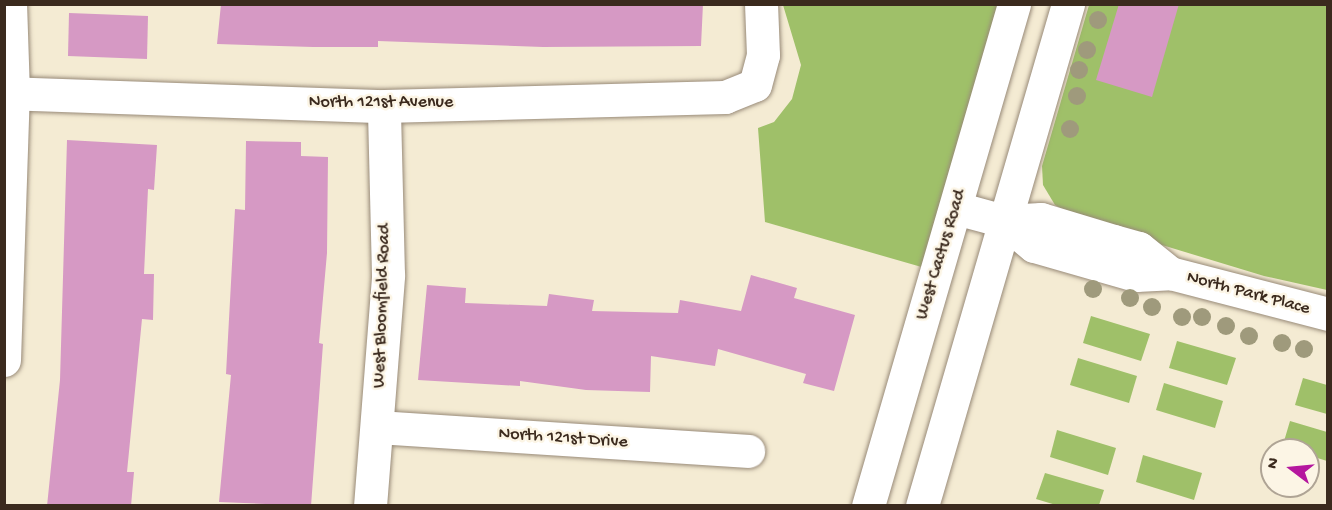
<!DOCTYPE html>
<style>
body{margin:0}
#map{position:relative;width:1332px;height:510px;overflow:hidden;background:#f4ebd3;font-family:"Gochi Hand",sans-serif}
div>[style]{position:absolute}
.green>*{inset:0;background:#9fc069}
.building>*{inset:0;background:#d699c4}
.roads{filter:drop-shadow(0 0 2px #988a78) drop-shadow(0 0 2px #988a78)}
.minor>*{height:33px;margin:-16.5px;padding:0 16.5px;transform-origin:16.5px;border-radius:16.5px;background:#fff}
.trees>*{width:18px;height:18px;margin:-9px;border-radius:50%;background:#9f9a7c}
span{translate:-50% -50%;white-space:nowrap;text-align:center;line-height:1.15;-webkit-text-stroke:5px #fcf5e5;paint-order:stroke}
.street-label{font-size:18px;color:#3b2a1e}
.frame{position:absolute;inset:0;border:6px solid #3b2a1e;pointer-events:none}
.north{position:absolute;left:1260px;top:438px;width:60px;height:60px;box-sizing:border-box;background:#fcf5e5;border:2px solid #afa495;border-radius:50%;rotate:286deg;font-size:16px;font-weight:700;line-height:24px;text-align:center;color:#3b2a1e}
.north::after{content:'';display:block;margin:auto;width:21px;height:27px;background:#b5179e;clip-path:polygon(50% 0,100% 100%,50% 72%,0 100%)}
</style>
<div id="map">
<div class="green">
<i style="clip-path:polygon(783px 5px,1001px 5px,925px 268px,765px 222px,758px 128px,774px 122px,792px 99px,801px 65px)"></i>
<i style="clip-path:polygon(1089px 5px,1327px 5px,1327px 290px,1264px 276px,1083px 221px,1055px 205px,1043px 185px,1042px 166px)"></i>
<i style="clip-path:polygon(1091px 316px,1150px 334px,1141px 361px,1083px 343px)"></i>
<i style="clip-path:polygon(1177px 341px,1236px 358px,1227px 385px,1169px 368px)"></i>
<i style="clip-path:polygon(1078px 358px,1137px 376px,1129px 403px,1070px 385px)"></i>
<i style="clip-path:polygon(1303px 378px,1327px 385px,1327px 414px,1295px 405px)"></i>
<i style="clip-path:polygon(1164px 383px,1223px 401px,1215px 428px,1156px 410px)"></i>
<i style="clip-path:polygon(1290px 421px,1327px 432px,1327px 461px,1308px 455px,1308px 450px,1282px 448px)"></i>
<i style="clip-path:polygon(1057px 430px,1116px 448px,1108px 475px,1050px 457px)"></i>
<i style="clip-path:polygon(1143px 455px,1202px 473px,1194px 500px,1136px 482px)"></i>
<i style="clip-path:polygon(1045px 473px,1104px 490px,1099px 505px,1056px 505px,1036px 499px)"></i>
</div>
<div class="building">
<i style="clip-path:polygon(221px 4px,703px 4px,701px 46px,543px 47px,378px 41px,378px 47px,313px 47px,217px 44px)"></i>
<i style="clip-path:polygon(1119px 4px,1179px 4px,1152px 97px,1096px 80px)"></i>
<i style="clip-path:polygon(69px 13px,148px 16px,147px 59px,68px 56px)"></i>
<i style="clip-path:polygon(67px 140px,157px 145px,154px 190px,148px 189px,144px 274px,154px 274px,153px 320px,142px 319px,127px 472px,134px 472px,131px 506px,47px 506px,60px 380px)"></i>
<i style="clip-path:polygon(246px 141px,301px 142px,301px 156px,328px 157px,327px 253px,319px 343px,323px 344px,311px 506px,219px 502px,231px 375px,226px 374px,235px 209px,245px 210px)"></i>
<i style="clip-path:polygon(751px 275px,797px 288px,794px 298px,855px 315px,834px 391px,803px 383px,806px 374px,718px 349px,715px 366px,651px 356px,650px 392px,586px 390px,520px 381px,520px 386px,418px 380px,427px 285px,466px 288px,465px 303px,547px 306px,549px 294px,594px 300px,592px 311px,678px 313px,680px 300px,741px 311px)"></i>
</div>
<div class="roads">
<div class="minor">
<i style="left:4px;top:93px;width:380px;rotate:2deg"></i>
<i style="left:384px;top:106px;width:341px;rotate:-1.5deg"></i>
<i style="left:725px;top:97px;width:32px;rotate:-22deg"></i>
<i style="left:755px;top:85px;width:31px;rotate:-75deg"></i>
<i style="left:763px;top:55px;width:51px;rotate:-92.2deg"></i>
<i style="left:956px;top:208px;width:50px;rotate:15.2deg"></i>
<i style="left:1004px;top:221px;width:37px;rotate:-3deg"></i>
<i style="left:1041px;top:219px;width:76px;rotate:16.8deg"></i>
<i style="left:1114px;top:241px;width:26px;rotate:16deg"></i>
<i style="left:1139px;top:248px;width:40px;rotate:39deg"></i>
<i style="left:1004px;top:221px;width:39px;rotate:40deg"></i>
<i style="left:1034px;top:246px;width:106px;rotate:15.9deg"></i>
<i style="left:1136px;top:275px;width:34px;rotate:-3deg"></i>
<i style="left:1170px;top:273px;width:163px;rotate:14.5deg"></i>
<i style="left:4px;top:360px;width:267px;rotate:-88.1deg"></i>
<i style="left:13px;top:93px;width:89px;rotate:-91.9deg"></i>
<i style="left:378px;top:427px;width:371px;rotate:3.7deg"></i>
<i style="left:370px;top:506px;width:232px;rotate:-85.5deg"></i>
<i style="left:388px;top:275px;width:169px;rotate:-91.4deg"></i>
<i style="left:868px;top:506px;width:523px;rotate:-73.78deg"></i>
<i style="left:922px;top:506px;width:523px;rotate:-73.78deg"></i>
</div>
</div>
<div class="trees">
<i style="left:1098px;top:20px"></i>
<i style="left:1087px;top:50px"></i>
<i style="left:1079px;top:70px"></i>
<i style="left:1077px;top:96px"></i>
<i style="left:1070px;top:129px"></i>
<i style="left:1093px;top:289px"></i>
<i style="left:1130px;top:298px"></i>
<i style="left:1152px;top:307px"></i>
<i style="left:1182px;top:317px"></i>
<i style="left:1202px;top:317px"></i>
<i style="left:1226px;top:326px"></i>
<i style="left:1249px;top:336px"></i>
<i style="left:1282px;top:343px"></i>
<i style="left:1304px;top:349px"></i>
</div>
<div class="street-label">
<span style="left:381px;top:103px">North 121st Avenue</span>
<span style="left:942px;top:255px;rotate:-73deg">West Cactus Road</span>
<span style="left:1248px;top:294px;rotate:15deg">North Park Place</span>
<span style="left:383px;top:306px;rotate:-88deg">West Bloomfield Road</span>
<span style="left:563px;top:439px;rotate:4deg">North 121st Drive</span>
</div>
<div class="frame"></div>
<div class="north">N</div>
</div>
